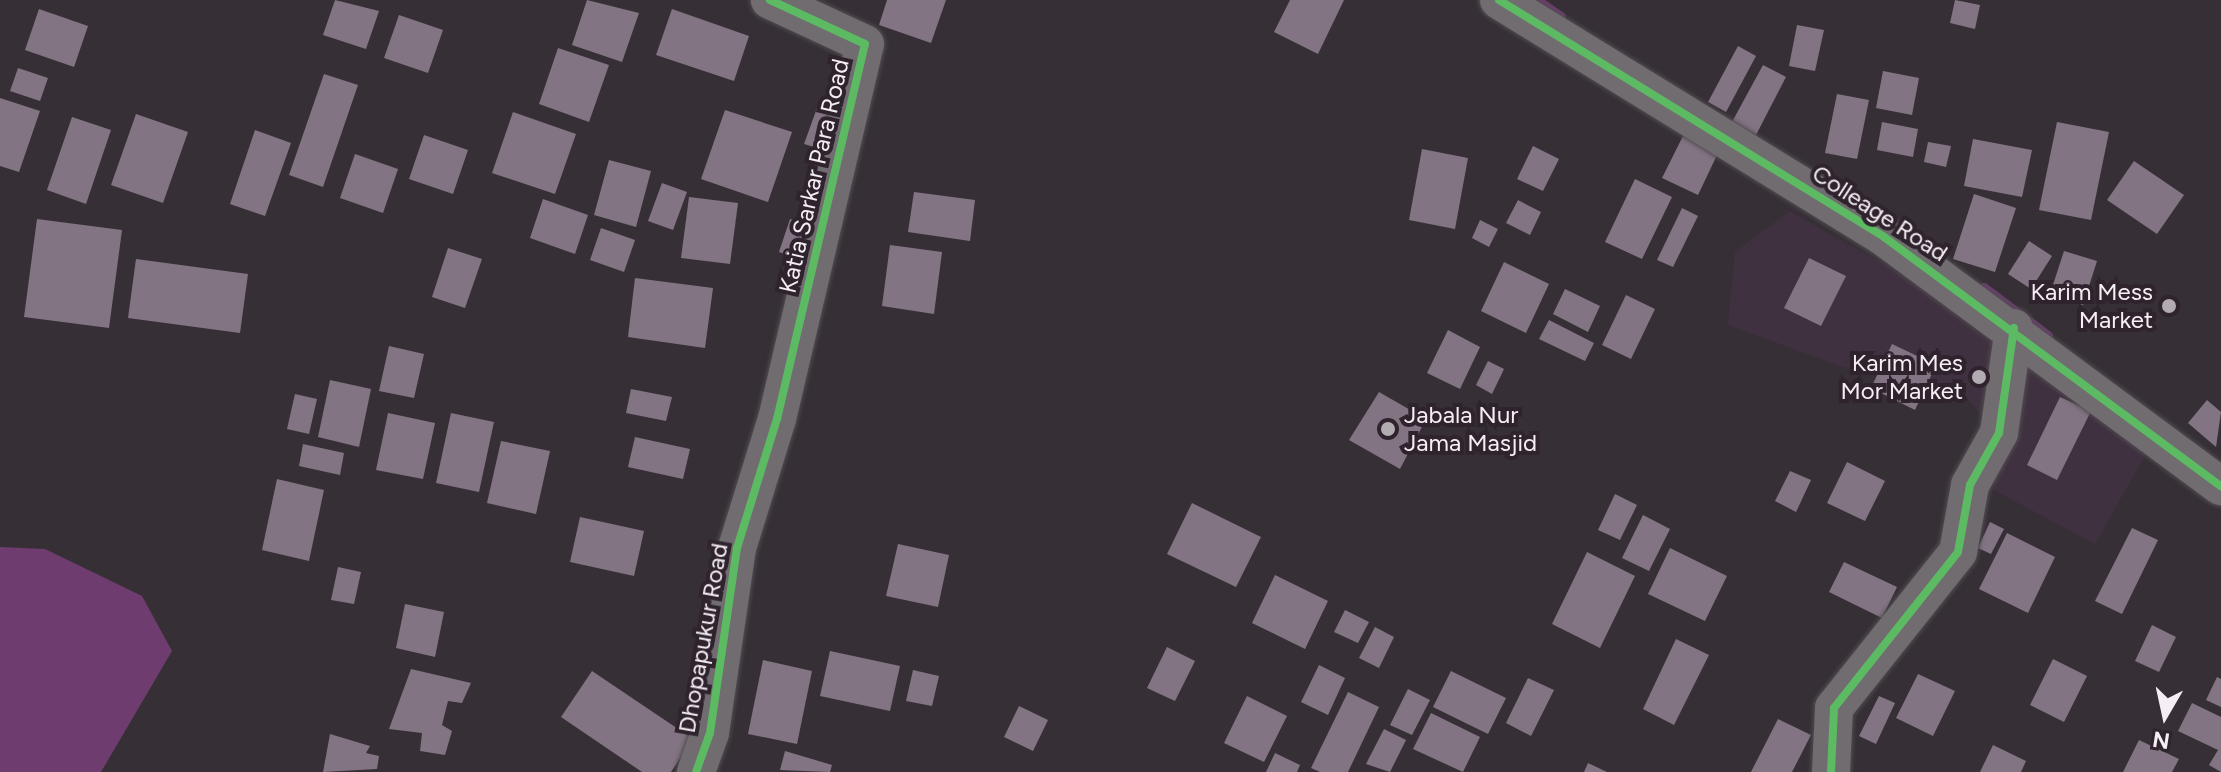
<!DOCTYPE html>
<style>
body{margin:0}
#map{position:relative;width:2221px;height:772px;overflow:hidden;background:#363036;font-family:Figtree,sans-serif}
div>[style]{position:absolute}
.built>*{inset:0;background:#403140}
.water>*{inset:0;background:#6f3c70}
.stream>*{height:10px;margin:-5px;padding:0 5px;transform-origin:5px;border-radius:5px;background:#6f3c70}
.building>*{inset:0;background:#837483}
.roads{filter:drop-shadow(0 0 2px #514c51) drop-shadow(0 0 2px #514c51)}
.minor>*{height:38px;margin:-19px;padding:0 19px;transform-origin:19px;border-radius:19px;background:#706c70}
.cycleway>*{height:8px;margin:-4px;padding:0 4px;transform-origin:4px;border-radius:4px;background:#5cba63}
.dots>*{width:22px;height:22px;translate:-50% -50%;box-sizing:border-box;border:4px solid #2f232e;border-radius:50%}
span{translate:-50% -50%;white-space:nowrap;text-align:center;line-height:1.15;-webkit-text-stroke:8px #2f232e;paint-order:stroke}
.street-label{font-size:24px;color:#f5eef5}
.poi-label{font-size:24px;color:#f5eef5}
.right{translate:-100% -50%;text-align:right}
.left{translate:0 -50%;text-align:left}
.north{position:absolute;left:2125px;top:676px;width:80px;height:80px;-webkit-text-stroke:6px #2f232e;paint-order:stroke;rotate:189deg;font-size:22px;font-weight:700;line-height:32px;text-align:center;color:#f5eef5}
.north::after{content:'';display:block;margin:auto;width:28px;height:36px;background:#f5eef5;clip-path:polygon(50% 0,100% 100%,50% 72%,0 100%)}
</style>
<div id="map">
<div class="built">
<i style="clip-path:polygon(1790px 211px,1918px 284px,1989px 342px,2033px 363px,2149px 448px,2095px 544px,1994px 490px,1991px 426px,1957px 387px,1843px 367px,1728px 325px,1735px 252px)"></i>
</div>
<div class="water">
<i style="clip-path:polygon(0 547px,45px 549px,142px 596px,172px 651px,101px 772px,0 772px)"></i>
</div>
<div class="stream">
<i style="left:1536px;top:0;width:30px;rotate:34deg"></i>
<i style="left:1984px;top:288px;width:80px;rotate:36.9deg"></i>
</div>
<div class="building">
<i style="clip-path:polygon(335px 0,379px 11px,366px 49px,323px 35px)"></i>
<i style="clip-path:polygon(587px 0,639px 13px,622px 62px,572px 45px)"></i>
<i style="clip-path:polygon(887px 0,946px 0,931px 43px,879px 25px)"></i>
<i style="clip-path:polygon(1290px 0,1344px 0,1318px 54px,1274px 32px)"></i>
<i style="clip-path:polygon(1955px 0,1980px 5px,1975px 29px,1950px 23px)"></i>
<i style="clip-path:polygon(39px 9px,88px 26px,74px 67px,25px 50px)"></i>
<i style="clip-path:polygon(672px 9px,749px 36px,734px 81px,656px 55px)"></i>
<i style="clip-path:polygon(399px 15px,443px 30px,428px 73px,384px 58px)"></i>
<i style="clip-path:polygon(1797px 25px,1824px 30px,1815px 71px,1789px 66px)"></i>
<i style="clip-path:polygon(1738px 46px,1756px 56px,1726px 112px,1708px 102px)"></i>
<i style="clip-path:polygon(558px 48px,609px 65px,589px 122px,539px 104px)"></i>
<i style="clip-path:polygon(1763px 65px,1786px 77px,1756px 135px,1732px 122px)"></i>
<i style="clip-path:polygon(18px 68px,48px 78px,40px 101px,10px 91px)"></i>
<i style="clip-path:polygon(1883px 71px,1919px 78px,1912px 115px,1876px 108px)"></i>
<i style="clip-path:polygon(324px 74px,358px 85px,323px 187px,289px 175px)"></i>
<i style="clip-path:polygon(1837px 94px,1869px 100px,1857px 159px,1825px 153px)"></i>
<i style="clip-path:polygon(0 98px,40px 111px,19px 172px,0 166px)"></i>
<i style="clip-path:polygon(817px 108px,840px 116px,828px 151px,804px 144px)"></i>
<i style="clip-path:polygon(725px 110px,792px 132px,768px 202px,701px 179px)"></i>
<i style="clip-path:polygon(513px 112px,576px 134px,555px 194px,492px 173px)"></i>
<i style="clip-path:polygon(136px 114px,188px 132px,163px 203px,111px 185px)"></i>
<i style="clip-path:polygon(72px 117px,111px 130px,86px 204px,47px 190px)"></i>
<i style="clip-path:polygon(1882px 122px,1918px 129px,1913px 157px,1877px 150px)"></i>
<i style="clip-path:polygon(2057px 122px,2109px 132px,2091px 220px,2039px 210px)"></i>
<i style="clip-path:polygon(255px 130px,291px 143px,265px 216px,230px 204px)"></i>
<i style="clip-path:polygon(424px 135px,468px 150px,453px 194px,409px 179px)"></i>
<i style="clip-path:polygon(1683px 136px,1718px 153px,1698px 195px,1662px 178px)"></i>
<i style="clip-path:polygon(1973px 139px,2032px 150px,2022px 197px,1964px 186px)"></i>
<i style="clip-path:polygon(1928px 142px,1951px 146px,1946px 167px,1924px 162px)"></i>
<i style="clip-path:polygon(1533px 146px,1559px 159px,1543px 191px,1517px 179px)"></i>
<i style="clip-path:polygon(1422px 149px,1468px 158px,1455px 229px,1409px 220px)"></i>
<i style="clip-path:polygon(355px 154px,398px 169px,383px 213px,340px 198px)"></i>
<i style="clip-path:polygon(609px 160px,651px 171px,636px 227px,594px 215px)"></i>
<i style="clip-path:polygon(2134px 161px,2184px 195px,2157px 234px,2107px 200px)"></i>
<i style="clip-path:polygon(1635px 179px,1672px 197px,1642px 259px,1605px 242px)"></i>
<i style="clip-path:polygon(662px 183px,687px 192px,673px 230px,648px 221px)"></i>
<i style="clip-path:polygon(914px 192px,975px 200px,970px 241px,908px 232px)"></i>
<i style="clip-path:polygon(1974px 194px,2016px 208px,1995px 272px,1953px 259px)"></i>
<i style="clip-path:polygon(689px 197px,738px 203px,730px 264px,681px 258px)"></i>
<i style="clip-path:polygon(543px 199px,588px 215px,575px 254px,530px 238px)"></i>
<i style="clip-path:polygon(1518px 200px,1541px 212px,1530px 235px,1506px 223px)"></i>
<i style="clip-path:polygon(1682px 208px,1698px 216px,1673px 267px,1657px 260px)"></i>
<i style="clip-path:polygon(37px 219px,122px 230px,109px 328px,24px 317px)"></i>
<i style="clip-path:polygon(790px 219px,810px 225px,799px 259px,779px 252px)"></i>
<i style="clip-path:polygon(1480px 220px,1498px 229px,1489px 247px,1472px 238px)"></i>
<i style="clip-path:polygon(601px 228px,635px 240px,624px 272px,590px 260px)"></i>
<i style="clip-path:polygon(2029px 241px,2052px 256px,2031px 289px,2008px 274px)"></i>
<i style="clip-path:polygon(890px 245px,942px 252px,934px 314px,882px 306px)"></i>
<i style="clip-path:polygon(448px 248px,482px 259px,465px 308px,432px 297px)"></i>
<i style="clip-path:polygon(2064px 251px,2097px 261px,2083px 305px,2050px 294px)"></i>
<i style="clip-path:polygon(1809px 258px,1846px 276px,1821px 326px,1784px 308px)"></i>
<i style="clip-path:polygon(136px 259px,248px 274px,240px 333px,128px 318px)"></i>
<i style="clip-path:polygon(1504px 262px,1549px 284px,1526px 333px,1481px 311px)"></i>
<i style="clip-path:polygon(635px 278px,713px 288px,705px 348px,628px 337px)"></i>
<i style="clip-path:polygon(1565px 289px,1600px 306px,1588px 332px,1553px 314px)"></i>
<i style="clip-path:polygon(1626px 295px,1655px 309px,1631px 359px,1602px 345px)"></i>
<i style="clip-path:polygon(1549px 320px,1594px 343px,1585px 361px,1539px 339px)"></i>
<i style="clip-path:polygon(1448px 330px,1480px 347px,1460px 389px,1427px 373px)"></i>
<i style="clip-path:polygon(1892px 344px,1936px 365px,1915px 410px,1871px 388px)"></i>
<i style="clip-path:polygon(389px 346px,424px 354px,414px 398px,379px 391px)"></i>
<i style="clip-path:polygon(1488px 361px,1504px 369px,1492px 394px,1476px 385px)"></i>
<i style="clip-path:polygon(330px 380px,371px 389px,359px 447px,318px 437px)"></i>
<i style="clip-path:polygon(631px 389px,672px 397px,666px 421px,626px 413px)"></i>
<i style="clip-path:polygon(1379px 392px,1426px 419px,1400px 469px,1349px 440px)"></i>
<i style="clip-path:polygon(295px 394px,317px 399px,309px 434px,287px 429px)"></i>
<i style="clip-path:polygon(2060px 397px,2091px 411px,2057px 480px,2027px 465px)"></i>
<i style="clip-path:polygon(2207px 400px,2221px 412px,2216px 447px,2188px 423px)"></i>
<i style="clip-path:polygon(388px 413px,435px 423px,423px 479px,376px 470px)"></i>
<i style="clip-path:polygon(451px 413px,494px 422px,479px 492px,436px 483px)"></i>
<i style="clip-path:polygon(635px 437px,690px 449px,683px 479px,628px 467px)"></i>
<i style="clip-path:polygon(501px 441px,550px 451px,536px 514px,487px 503px)"></i>
<i style="clip-path:polygon(303px 444px,344px 453px,340px 475px,299px 466px)"></i>
<i style="clip-path:polygon(1847px 462px,1885px 481px,1865px 521px,1827px 503px)"></i>
<i style="clip-path:polygon(1790px 471px,1811px 480px,1796px 512px,1775px 501px)"></i>
<i style="clip-path:polygon(277px 479px,324px 490px,309px 561px,262px 550px)"></i>
<i style="clip-path:polygon(1615px 494px,1637px 505px,1620px 540px,1598px 530px)"></i>
<i style="clip-path:polygon(1192px 503px,1261px 537px,1236px 587px,1167px 554px)"></i>
<i style="clip-path:polygon(1643px 515px,1670px 529px,1649px 571px,1622px 558px)"></i>
<i style="clip-path:polygon(580px 517px,644px 531px,634px 576px,570px 562px)"></i>
<i style="clip-path:polygon(1990px 522px,2004px 529px,1991px 554px,1978px 548px)"></i>
<i style="clip-path:polygon(2132px 528px,2158px 540px,2122px 614px,2095px 601px)"></i>
<i style="clip-path:polygon(2007px 533px,2055px 557px,2028px 613px,1979px 589px)"></i>
<i style="clip-path:polygon(898px 544px,949px 555px,938px 607px,886px 596px)"></i>
<i style="clip-path:polygon(1670px 548px,1727px 576px,1705px 621px,1648px 594px)"></i>
<i style="clip-path:polygon(1587px 552px,1635px 576px,1600px 648px,1552px 624px)"></i>
<i style="clip-path:polygon(1844px 562px,1897px 587px,1882px 618px,1829px 592px)"></i>
<i style="clip-path:polygon(338px 567px,361px 572px,354px 604px,331px 600px)"></i>
<i style="clip-path:polygon(1275px 575px,1328px 601px,1305px 649px,1252px 623px)"></i>
<i style="clip-path:polygon(405px 604px,444px 612px,435px 657px,396px 648px)"></i>
<i style="clip-path:polygon(1345px 610px,1369px 622px,1358px 643px,1334px 632px)"></i>
<i style="clip-path:polygon(2152px 625px,2176px 637px,2159px 672px,2135px 661px)"></i>
<i style="clip-path:polygon(1375px 627px,1394px 637px,1379px 668px,1359px 658px)"></i>
<i style="clip-path:polygon(1676px 639px,1709px 655px,1674px 725px,1643px 709px)"></i>
<i style="clip-path:polygon(1167px 647px,1195px 661px,1175px 701px,1147px 688px)"></i>
<i style="clip-path:polygon(830px 651px,900px 666px,890px 711px,820px 696px)"></i>
<i style="clip-path:polygon(2053px 659px,2087px 676px,2064px 722px,2030px 705px)"></i>
<i style="clip-path:polygon(763px 660px,812px 671px,797px 744px,748px 734px)"></i>
<i style="clip-path:polygon(1319px 665px,1345px 678px,1328px 715px,1301px 702px)"></i>
<i style="clip-path:polygon(411px 669px,471px 683px,462px 703px,448px 701px,442px 725px,452px 731px,445px 755px,420px 751px,422px 733px,389px 729px)"></i>
<i style="clip-path:polygon(913px 670px,939px 676px,932px 706px,906px 701px)"></i>
<i style="clip-path:polygon(592px 671px,693px 739px,671px 772px,642px 772px,561px 717px)"></i>
<i style="clip-path:polygon(1451px 671px,1506px 698px,1488px 734px,1433px 707px)"></i>
<i style="clip-path:polygon(1918px 674px,1955px 691px,1933px 736px,1896px 718px)"></i>
<i style="clip-path:polygon(2217px 677px,2221px 679px,2221px 707px,2206px 700px)"></i>
<i style="clip-path:polygon(1528px 678px,1554px 690px,1531px 736px,1506px 723px)"></i>
<i style="clip-path:polygon(1408px 689px,1430px 700px,1412px 735px,1390px 725px)"></i>
<i style="clip-path:polygon(1348px 692px,1379px 707px,1348px 772px,1320px 772px,1311px 768px)"></i>
<i style="clip-path:polygon(1247px 696px,1287px 716px,1264px 762px,1224px 743px)"></i>
<i style="clip-path:polygon(1879px 696px,1895px 703px,1876px 744px,1859px 736px)"></i>
<i style="clip-path:polygon(2192px 703px,2221px 717px,2221px 772px,2209px 765px,2218px 750px,2178px 731px)"></i>
<i style="clip-path:polygon(1019px 706px,1048px 720px,1033px 751px,1004px 737px)"></i>
<i style="clip-path:polygon(1431px 713px,1480px 737px,1463px 772px,1413px 749px)"></i>
<i style="clip-path:polygon(1778px 719px,1811px 735px,1792px 772px,1751px 772px)"></i>
<i style="clip-path:polygon(1384px 729px,1406px 740px,1390px 772px,1366px 764px)"></i>
<i style="clip-path:polygon(330px 734px,370px 746px,366px 753px,379px 756px,377px 769px,323px 772px)"></i>
<i style="clip-path:polygon(2139px 740px,2179px 759px,2172px 772px,2123px 772px)"></i>
<i style="clip-path:polygon(1993px 745px,2026px 761px,2021px 772px,1980px 772px)"></i>
<i style="clip-path:polygon(785px 751px,832px 765px,830px 772px,780px 770px)"></i>
<i style="clip-path:polygon(1275px 753px,1300px 765px,1297px 772px,1266px 772px)"></i>
<i style="clip-path:polygon(1588px 763px,1607px 772px,1584px 772px)"></i>
</div>
<div class="roads">
<div class="minor">
<i style="left:1499px;top:0;width:452px;rotate:31.6deg"></i>
<i style="left:1884px;top:237px;width:419px;rotate:36.5deg"></i>
<i style="left:696px;top:772px;width:41px;rotate:-70.3deg"></i>
<i style="left:710px;top:733px;width:187px;rotate:-81.7deg"></i>
<i style="left:737px;top:548px;width:135px;rotate:-72.8deg"></i>
<i style="left:777px;top:419px;width:385px;rotate:-76.8deg"></i>
<i style="left:865px;top:44px;width:105px;rotate:-155.1deg"></i>
<i style="left:1831px;top:772px;width:64px;rotate:-87.3deg"></i>
<i style="left:1834px;top:708px;width:199px;rotate:-51.5deg"></i>
<i style="left:1958px;top:552px;width:68px;rotate:-79.8deg"></i>
<i style="left:1970px;top:485px;width:60px;rotate:-60.9deg"></i>
<i style="left:1999px;top:433px;width:106px;rotate:-81.9deg"></i>
</div>
</div>
<div class="cycleway">
<i style="left:1499px;top:0;width:452px;rotate:31.6deg"></i>
<i style="left:1884px;top:237px;width:419px;rotate:36.5deg"></i>
<i style="left:696px;top:772px;width:41px;rotate:-70.3deg"></i>
<i style="left:710px;top:733px;width:187px;rotate:-81.7deg"></i>
<i style="left:737px;top:548px;width:135px;rotate:-72.8deg"></i>
<i style="left:777px;top:419px;width:385px;rotate:-76.8deg"></i>
<i style="left:865px;top:44px;width:105px;rotate:-155.1deg"></i>
<i style="left:1831px;top:772px;width:64px;rotate:-87.3deg"></i>
<i style="left:1834px;top:708px;width:199px;rotate:-51.5deg"></i>
<i style="left:1958px;top:552px;width:68px;rotate:-79.8deg"></i>
<i style="left:1970px;top:485px;width:60px;rotate:-60.9deg"></i>
<i style="left:1999px;top:433px;width:106px;rotate:-81.9deg"></i>
</div>
<div class="dots">
<i style="left:2169px;top:306px;background:#b2acb2"></i>
<i style="left:1979px;top:377px;background:#b2acb2"></i>
<i style="left:1388px;top:429px;background:#b2acb2"></i>
</div>
<div class="street-label">
<span style="left:814px;top:176px;rotate:-77deg">Katia Sarkar Para Road</span>
<span style="left:1880px;top:213px;rotate:33deg">Colleage Road</span>
<span style="left:703px;top:638px;rotate:-80deg">Dhopapukur Road</span>
</div>
<div class="poi-label">
<span class="right" style="left:2153px;top:306px">Karim Mess<br>Market</span>
<span class="right" style="left:1963px;top:377px">Karim Mes<br>Mor Market</span>
<span class="left" style="left:1404px;top:429px">Jabala Nur<br>Jama Masjid</span>
</div>
<div class="north">N</div>
</div>
